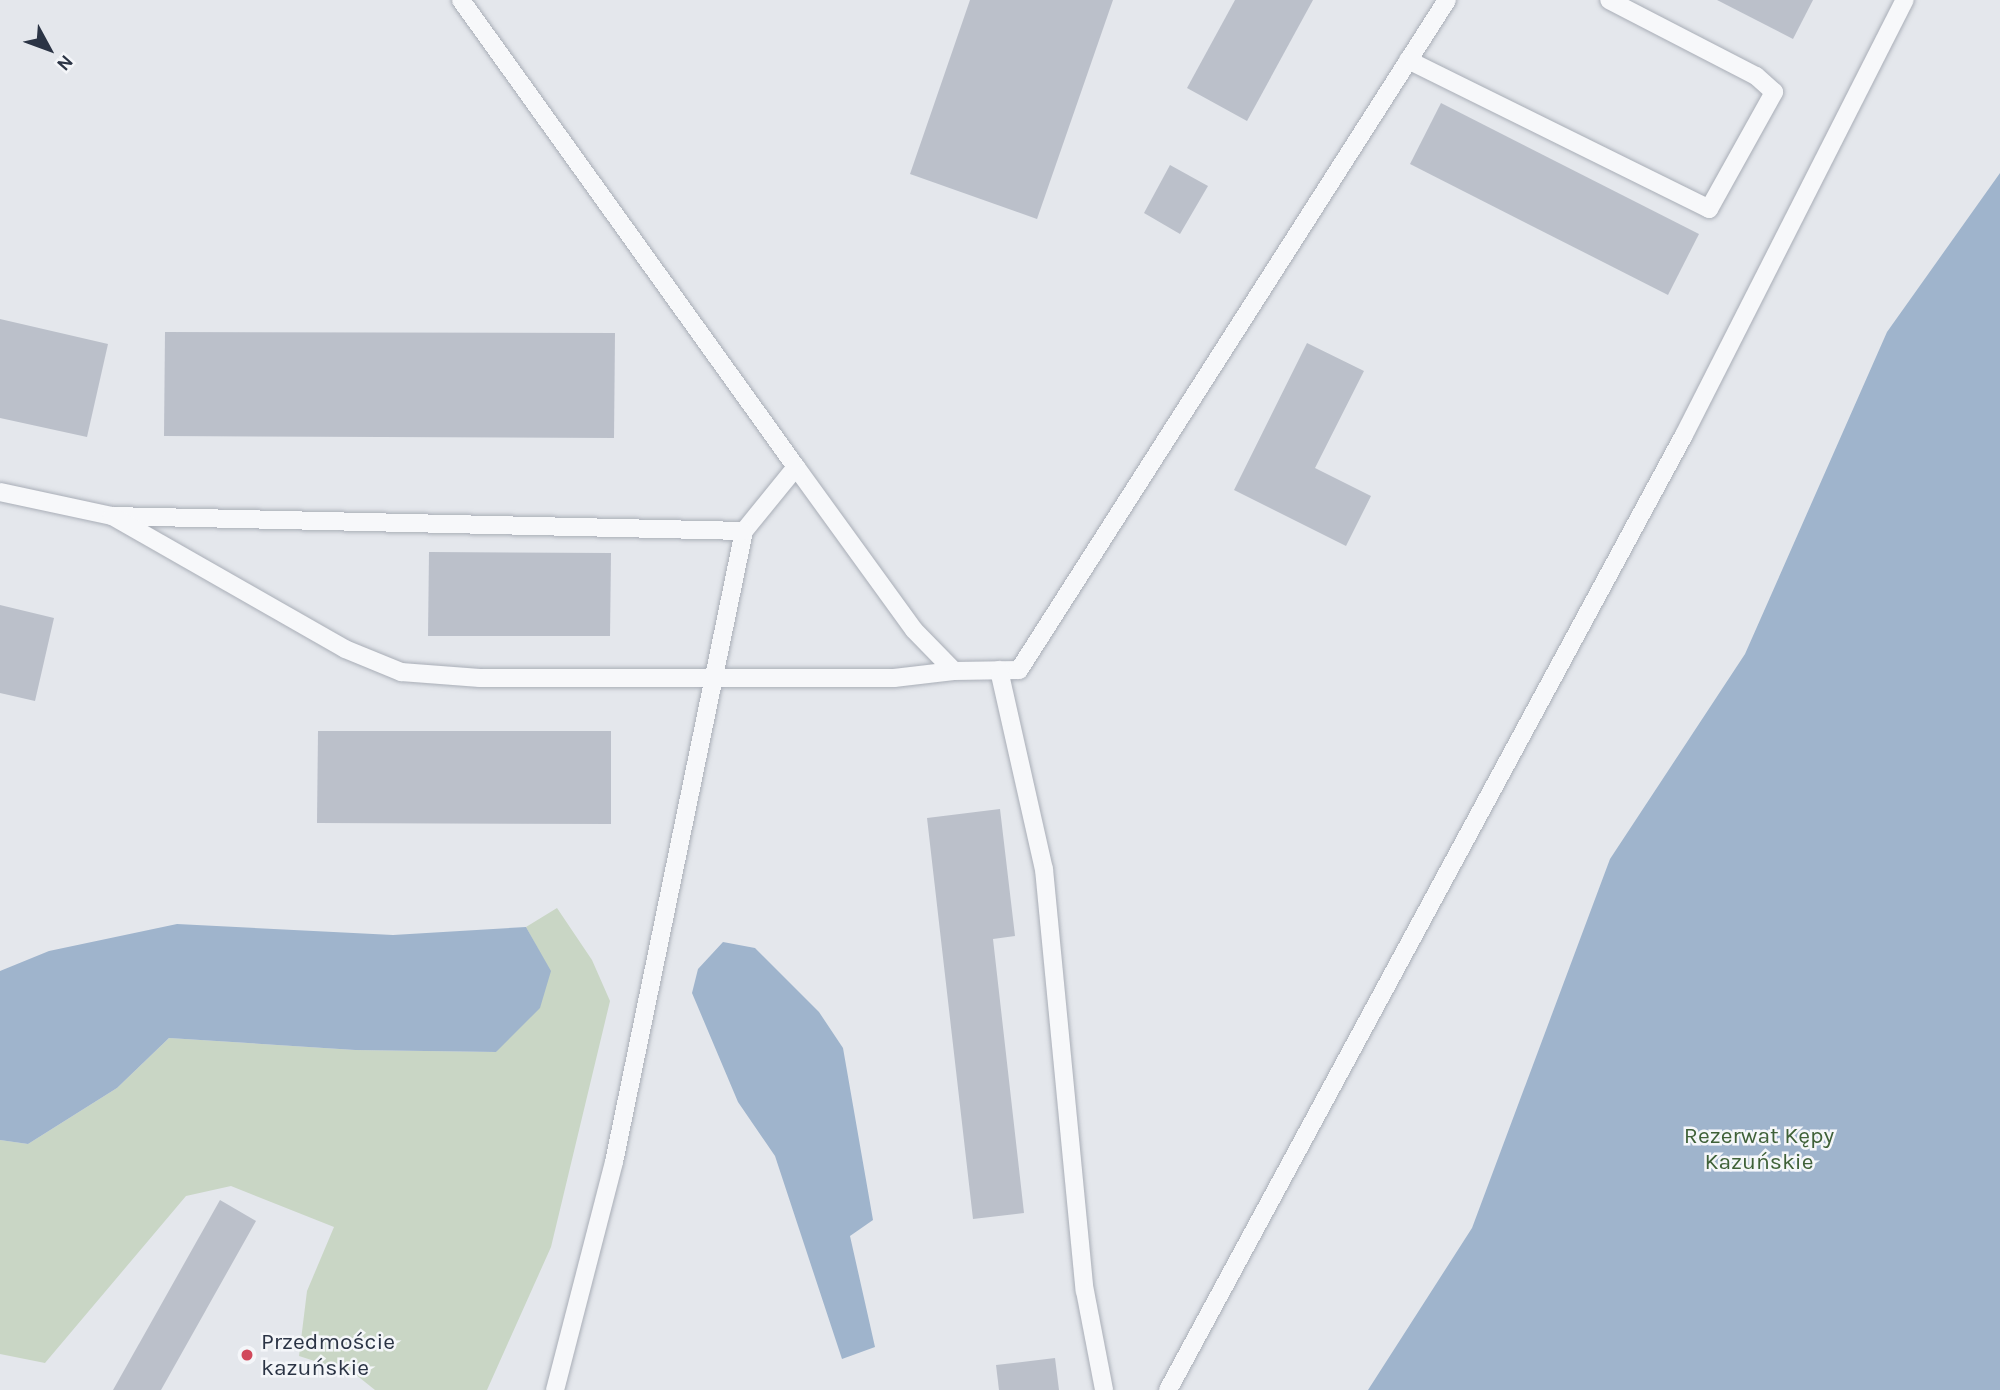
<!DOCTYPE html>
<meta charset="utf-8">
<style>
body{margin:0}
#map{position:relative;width:2000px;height:1390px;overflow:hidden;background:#e4e7ec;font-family:Karla,sans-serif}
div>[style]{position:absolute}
.green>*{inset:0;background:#c9d6c5}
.water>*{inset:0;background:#9fb4cc}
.building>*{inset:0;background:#bbc0ca}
.roads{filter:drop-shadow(0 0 2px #a9aeb7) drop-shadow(0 0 2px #a9aeb7)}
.lane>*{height:18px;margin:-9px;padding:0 9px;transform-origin:9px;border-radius:9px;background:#f7f8fa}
.dots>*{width:19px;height:19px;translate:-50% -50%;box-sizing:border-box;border:4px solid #f4f6f9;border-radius:50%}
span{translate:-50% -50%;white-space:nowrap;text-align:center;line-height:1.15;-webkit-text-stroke:5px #f4f6f9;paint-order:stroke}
.park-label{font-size:23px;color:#3f6138}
.poi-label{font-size:23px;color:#2b3445}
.left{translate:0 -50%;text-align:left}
.north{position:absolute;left:14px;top:14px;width:70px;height:70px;-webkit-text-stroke:5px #f4f6f9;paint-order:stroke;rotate:131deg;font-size:19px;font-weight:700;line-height:28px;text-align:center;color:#2b3445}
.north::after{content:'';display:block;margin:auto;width:24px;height:32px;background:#2b3445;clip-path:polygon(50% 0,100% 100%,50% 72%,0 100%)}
</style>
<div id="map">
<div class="green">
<i style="clip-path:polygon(557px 908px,592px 960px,610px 1001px,551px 1247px,487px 1390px,375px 1390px,355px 1374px,299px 1356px,307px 1291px,334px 1227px,231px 1186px,186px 1196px,45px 1363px,0 1354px,0 1140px,28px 1144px,117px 1088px,169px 1038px,355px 1050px,496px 1052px,550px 971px,526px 927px)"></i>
</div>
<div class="water">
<i style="clip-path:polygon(2000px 173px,2000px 1390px,1368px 1390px,1472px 1228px,1610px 859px,1745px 654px,1887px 332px)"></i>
<i style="clip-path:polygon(177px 924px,393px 935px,526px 927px,551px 971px,540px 1008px,496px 1052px,355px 1050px,169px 1038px,117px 1088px,28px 1144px,0 1140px,0 971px,49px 951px)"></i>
<i style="clip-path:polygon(723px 942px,755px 948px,819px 1012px,843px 1048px,873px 1220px,850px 1236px,875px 1347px,842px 1359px,775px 1156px,738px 1102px,692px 993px,698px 969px)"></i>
</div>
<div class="building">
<i style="clip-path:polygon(970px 0,1113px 0,1037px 219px,910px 174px)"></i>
<i style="clip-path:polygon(1235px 0,1313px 0,1247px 121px,1187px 88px)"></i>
<i style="clip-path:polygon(1717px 0,1813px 0,1793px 39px)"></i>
<i style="clip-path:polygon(1441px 103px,1699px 234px,1668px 295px,1410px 164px)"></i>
<i style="clip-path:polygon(1170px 165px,1208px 186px,1180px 234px,1144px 213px)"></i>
<i style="clip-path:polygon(0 319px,108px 344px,87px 437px,0 418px)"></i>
<i style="clip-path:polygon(165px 332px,615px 333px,614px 438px,164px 436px)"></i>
<i style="clip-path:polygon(1307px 343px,1364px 371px,1315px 468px,1371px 496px,1346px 546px,1234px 490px)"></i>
<i style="clip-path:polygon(429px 552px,611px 553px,610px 636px,428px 636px)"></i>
<i style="clip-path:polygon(0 605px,54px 618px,35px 701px,0 693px)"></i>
<i style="clip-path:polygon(318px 731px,611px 731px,611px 824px,317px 823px)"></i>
<i style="clip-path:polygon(1000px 809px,1015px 936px,993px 939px,1024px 1213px,973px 1219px,927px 818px)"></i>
<i style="clip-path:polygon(220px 1200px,256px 1221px,161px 1390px,113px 1390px)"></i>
<i style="clip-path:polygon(1055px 1358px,1059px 1390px,999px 1390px,996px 1365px)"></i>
</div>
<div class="roads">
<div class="lane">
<i style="left:461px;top:0;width:575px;rotate:54.35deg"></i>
<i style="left:796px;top:467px;width:82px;rotate:129.1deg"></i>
<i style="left:744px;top:531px;width:644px;rotate:101.64deg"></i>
<i style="left:614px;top:1162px;width:236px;rotate:104.5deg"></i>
<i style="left:1408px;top:60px;width:336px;rotate:26.3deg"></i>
<i style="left:1709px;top:209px;width:134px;rotate:-60.9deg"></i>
<i style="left:1774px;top:92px;width:24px;rotate:-138deg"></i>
<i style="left:1756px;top:76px;width:165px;rotate:-152.7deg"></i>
<i style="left:796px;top:467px;width:201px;rotate:54.1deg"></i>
<i style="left:914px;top:630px;width:57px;rotate:45.7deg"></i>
<i style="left:954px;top:671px;width:65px;rotate:-0.9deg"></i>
<i style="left:1019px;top:670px;width:795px;rotate:-57.43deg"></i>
<i style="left:0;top:492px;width:115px;rotate:12.1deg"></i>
<i style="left:112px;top:516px;width:632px;rotate:1.36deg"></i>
<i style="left:112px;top:516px;width:268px;rotate:29.7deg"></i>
<i style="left:345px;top:649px;width:61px;rotate:22.3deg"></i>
<i style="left:401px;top:672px;width:79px;rotate:4.3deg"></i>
<i style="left:480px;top:678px;width:414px"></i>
<i style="left:894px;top:678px;width:60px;rotate:-6.7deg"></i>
<i style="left:999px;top:670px;width:204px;rotate:77.3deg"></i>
<i style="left:1044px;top:869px;width:424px;rotate:84.5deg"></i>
<i style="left:1085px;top:1291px;width:101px;rotate:79.1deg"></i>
<i style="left:1168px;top:1390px;width:1085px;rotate:-61.62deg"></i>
<i style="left:1684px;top:435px;width:488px;rotate:-63.1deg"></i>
</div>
</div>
<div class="dots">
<i style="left:247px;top:1355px;background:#d1495b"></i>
</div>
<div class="park-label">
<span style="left:1759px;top:1149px">Rezerwat Kępy<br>Kazuńskie</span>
</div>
<div class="poi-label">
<span class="left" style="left:261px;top:1355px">Przedmoście<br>kazuńskie</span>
</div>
<div class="north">N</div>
</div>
